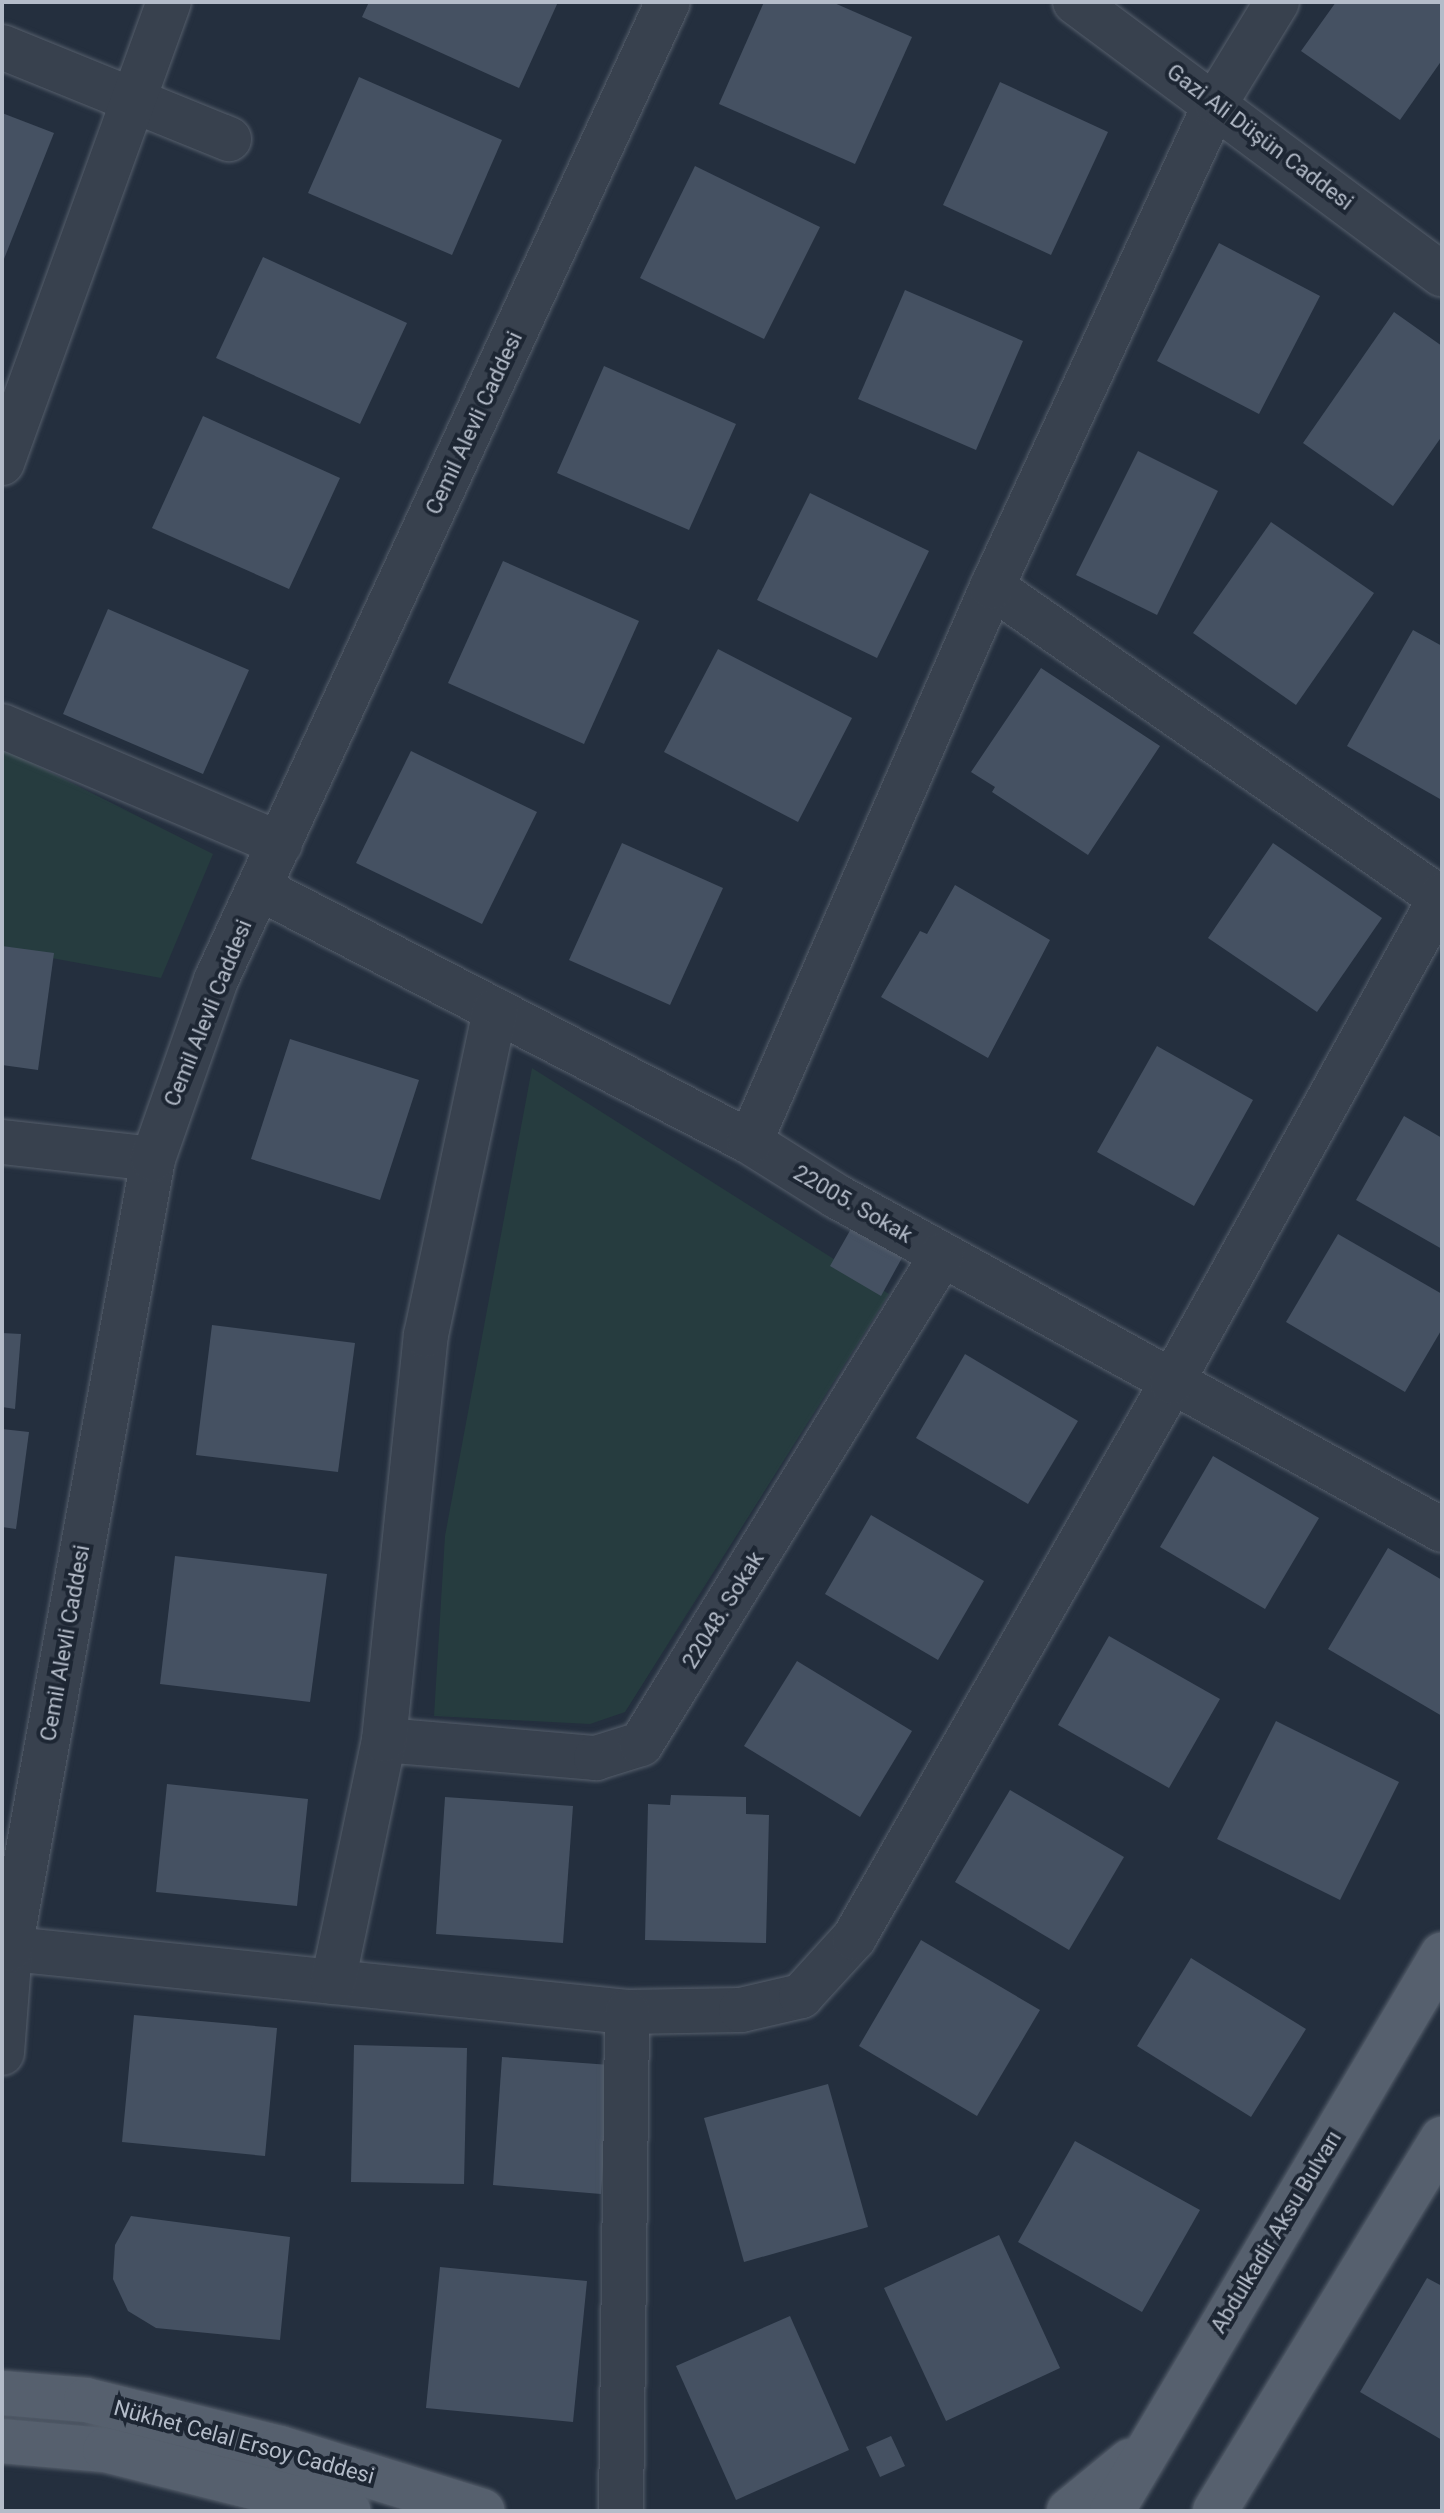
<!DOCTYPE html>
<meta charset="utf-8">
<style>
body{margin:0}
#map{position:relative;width:1444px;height:2513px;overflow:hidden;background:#242f3e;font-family:Roboto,sans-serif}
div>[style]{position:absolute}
.green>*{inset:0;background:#263c3f}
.building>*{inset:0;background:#455162}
.roads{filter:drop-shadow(0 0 2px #565f6c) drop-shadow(0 0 2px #565f6c)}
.minor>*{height:44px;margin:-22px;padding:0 22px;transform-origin:22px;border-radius:22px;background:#38414e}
.major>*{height:44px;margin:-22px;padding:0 22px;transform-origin:22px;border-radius:22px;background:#56606e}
span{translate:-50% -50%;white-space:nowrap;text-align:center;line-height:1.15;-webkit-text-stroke:8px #1d2633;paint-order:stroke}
.street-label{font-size:22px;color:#b4bcc9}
.frame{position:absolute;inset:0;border:4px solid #b4bcc9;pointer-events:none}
</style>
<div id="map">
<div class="green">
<i style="clip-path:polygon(2px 748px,213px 854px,161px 978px,2px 949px)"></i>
<i style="clip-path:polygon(532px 1068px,889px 1294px,625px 1712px,590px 1724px,434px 1716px,445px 1536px)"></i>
</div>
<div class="building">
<i style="clip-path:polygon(369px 2px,558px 2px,519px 88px,362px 17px)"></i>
<i style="clip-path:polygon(764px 2px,832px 2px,912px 37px,855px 164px,719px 104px)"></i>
<i style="clip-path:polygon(1336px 2px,1442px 2px,1442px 60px,1400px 120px,1301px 51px)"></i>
<i style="clip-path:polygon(359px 77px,502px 140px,452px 255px,308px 193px)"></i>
<i style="clip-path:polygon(1000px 82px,1108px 132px,1051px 255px,943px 205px)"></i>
<i style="clip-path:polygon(2px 113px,54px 133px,2px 264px)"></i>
<i style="clip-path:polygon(695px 166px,820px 227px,764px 339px,640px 278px)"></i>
<i style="clip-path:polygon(1219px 243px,1320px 296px,1259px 414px,1157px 361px)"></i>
<i style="clip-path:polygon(263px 257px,407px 323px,360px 424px,216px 358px)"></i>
<i style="clip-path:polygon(905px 290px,1023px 341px,976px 450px,858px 399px)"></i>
<i style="clip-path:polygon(1394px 312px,1442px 346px,1442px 436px,1393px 506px,1303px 443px)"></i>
<i style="clip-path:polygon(604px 366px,736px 424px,689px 530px,557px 473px)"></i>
<i style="clip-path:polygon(203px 416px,340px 478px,289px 589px,152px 528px)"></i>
<i style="clip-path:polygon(1138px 451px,1218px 491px,1157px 615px,1076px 575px)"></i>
<i style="clip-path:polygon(810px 493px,929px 551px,877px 658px,757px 600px)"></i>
<i style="clip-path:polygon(1271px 522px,1374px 593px,1296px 705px,1193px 633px)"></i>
<i style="clip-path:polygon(503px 561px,639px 621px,584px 744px,448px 683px)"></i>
<i style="clip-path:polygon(108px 609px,249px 670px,203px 774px,63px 714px)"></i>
<i style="clip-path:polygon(1413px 630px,1442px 646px,1440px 799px,1347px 746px)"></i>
<i style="clip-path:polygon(718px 649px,852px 718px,798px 822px,664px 752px)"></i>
<i style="clip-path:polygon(1041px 668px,1160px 746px,1088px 855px,992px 792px,995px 787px,971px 772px)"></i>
<i style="clip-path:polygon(411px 751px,537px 812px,482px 924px,356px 863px)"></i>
<i style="clip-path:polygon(622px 843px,723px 888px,670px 1005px,569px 960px)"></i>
<i style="clip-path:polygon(1273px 843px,1382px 918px,1317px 1012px,1208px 938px)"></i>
<i style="clip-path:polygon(955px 885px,1050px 940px,988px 1058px,881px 997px,920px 931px,927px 934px)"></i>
<i style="clip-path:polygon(2px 946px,54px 953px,38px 1070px,2px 1065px)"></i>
<i style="clip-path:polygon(290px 1039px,419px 1080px,380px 1200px,251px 1159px)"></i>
<i style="clip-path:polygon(1157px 1046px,1253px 1100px,1194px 1206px,1097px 1152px)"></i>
<i style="clip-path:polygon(1404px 1116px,1442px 1138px,1442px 1249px,1356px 1200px)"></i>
<i style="clip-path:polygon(852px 1227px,903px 1256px,881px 1296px,830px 1266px)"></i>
<i style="clip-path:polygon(1338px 1234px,1442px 1294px,1442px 1329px,1405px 1392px,1286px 1322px)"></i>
<i style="clip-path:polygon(212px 1325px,355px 1343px,338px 1472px,196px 1455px)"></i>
<i style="clip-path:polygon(2px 1333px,21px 1334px,15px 1409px,2px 1407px)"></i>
<i style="clip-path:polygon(965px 1354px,1078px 1421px,1028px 1504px,916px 1438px)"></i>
<i style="clip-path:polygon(2px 1429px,29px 1432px,16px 1529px,2px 1527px)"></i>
<i style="clip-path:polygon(1213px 1456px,1319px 1518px,1265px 1609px,1160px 1547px)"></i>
<i style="clip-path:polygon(871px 1515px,984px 1581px,938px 1660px,825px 1594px)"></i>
<i style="clip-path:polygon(1388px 1548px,1442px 1580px,1442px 1716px,1328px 1649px)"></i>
<i style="clip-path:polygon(175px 1556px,327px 1574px,310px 1702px,160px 1684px)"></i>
<i style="clip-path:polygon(1109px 1636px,1220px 1699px,1169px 1788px,1058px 1725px)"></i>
<i style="clip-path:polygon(797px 1661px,912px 1731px,860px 1817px,744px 1746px)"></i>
<i style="clip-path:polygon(1276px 1721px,1399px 1782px,1340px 1900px,1217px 1839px)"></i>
<i style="clip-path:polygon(167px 1784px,308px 1799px,297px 1906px,156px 1892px)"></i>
<i style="clip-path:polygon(1010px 1790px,1124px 1857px,1069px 1950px,955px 1882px)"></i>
<i style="clip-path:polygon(671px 1795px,746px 1797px,746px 1814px,769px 1815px,766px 1943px,645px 1940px,648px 1804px,670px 1805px)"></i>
<i style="clip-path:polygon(445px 1797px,573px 1806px,563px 1943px,436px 1934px)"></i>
<i style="clip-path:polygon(921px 1940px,1040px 2010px,977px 2116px,859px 2046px)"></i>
<i style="clip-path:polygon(1191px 1958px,1306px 2029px,1251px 2117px,1137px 2046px)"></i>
<i style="clip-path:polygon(134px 2015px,277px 2028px,265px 2156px,122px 2142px)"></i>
<i style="clip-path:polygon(354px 2045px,467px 2048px,464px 2184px,351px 2182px)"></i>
<i style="clip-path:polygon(502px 2057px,610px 2065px,601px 2194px,493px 2185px)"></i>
<i style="clip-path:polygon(828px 2084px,868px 2227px,744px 2262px,704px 2118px)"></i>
<i style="clip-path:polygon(1075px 2141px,1200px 2210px,1142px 2312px,1018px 2242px)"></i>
<i style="clip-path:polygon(131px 2216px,290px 2237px,280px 2340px,156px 2328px,128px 2311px,113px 2279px,115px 2245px)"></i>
<i style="clip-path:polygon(999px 2235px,1060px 2368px,946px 2421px,884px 2288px)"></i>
<i style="clip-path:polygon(440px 2267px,587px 2281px,573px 2422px,426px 2408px)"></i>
<i style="clip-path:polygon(1427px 2278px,1442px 2286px,1442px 2440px,1360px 2392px)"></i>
<i style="clip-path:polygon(790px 2316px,849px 2450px,736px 2500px,676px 2366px)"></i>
<i style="clip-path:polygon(891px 2436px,905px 2466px,880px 2477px,866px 2447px)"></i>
</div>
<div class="roads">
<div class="minor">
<i style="left:1075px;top:2px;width:457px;rotate:36.6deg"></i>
<i style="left:2px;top:47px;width:245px;rotate:22.1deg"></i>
<i style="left:2px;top:463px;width:490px;rotate:-70.1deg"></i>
<i style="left:992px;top:587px;width:545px;rotate:34.77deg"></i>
<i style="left:2px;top:726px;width:302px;rotate:23deg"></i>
<i style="left:259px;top:888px;width:553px;rotate:27.35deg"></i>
<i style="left:750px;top:1142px;width:102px;rotate:32.1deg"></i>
<i style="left:836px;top:1196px;width:692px;rotate:28.86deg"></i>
<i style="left:2px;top:1142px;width:152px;rotate:6.4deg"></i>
<i style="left:750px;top:1142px;width:605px;rotate:-66.44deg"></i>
<i style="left:992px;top:587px;width:534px;rotate:-65.21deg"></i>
<i style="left:1216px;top:102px;width:117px;rotate:-58.6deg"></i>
<i style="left:384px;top:1740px;width:213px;rotate:4.9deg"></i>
<i style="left:596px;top:1758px;width:47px;rotate:-17.3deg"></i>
<i style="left:641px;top:1744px;width:574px;rotate:-58.39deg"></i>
<i style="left:2px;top:1948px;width:628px;rotate:5.85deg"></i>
<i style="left:627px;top:2012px;width:114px;rotate:-1deg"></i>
<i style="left:741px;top:2010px;width:62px;rotate:-13.1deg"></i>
<i style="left:801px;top:1996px;width:79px;rotate:-47.6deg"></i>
<i style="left:854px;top:1938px;width:641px;rotate:-60.23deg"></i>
<i style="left:1172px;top:1382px;width:557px;rotate:-61deg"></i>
<i style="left:333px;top:1982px;width:247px;rotate:-78.1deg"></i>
<i style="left:384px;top:1740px;width:407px;rotate:-84.1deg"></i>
<i style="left:426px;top:1335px;width:332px;rotate:-78deg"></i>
<i style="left:2px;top:2053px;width:104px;rotate:-85.6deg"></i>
<i style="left:10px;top:1949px;width:803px;rotate:-79.74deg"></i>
<i style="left:153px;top:1159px;width:190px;rotate:-70.6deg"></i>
<i style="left:216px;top:980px;width:1077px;rotate:-65.2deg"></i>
<i style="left:621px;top:2511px;width:499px;rotate:-89.3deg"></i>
</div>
<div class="major">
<i style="left:2px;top:2393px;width:84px;rotate:4.8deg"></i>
<i style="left:86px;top:2400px;width:200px;rotate:13.9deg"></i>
<i style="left:280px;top:2448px;width:212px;rotate:17.3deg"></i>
<i style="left:2px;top:2441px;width:103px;rotate:5deg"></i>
<i style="left:105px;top:2450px;width:251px;rotate:14.1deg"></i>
<i style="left:1069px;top:2511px;width:79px;rotate:-39.3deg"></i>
<i style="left:1112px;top:2511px;width:647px;rotate:-59.31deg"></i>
<i style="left:1215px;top:2511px;width:436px;rotate:-58.6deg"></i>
</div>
</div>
<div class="street-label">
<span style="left:1260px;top:137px;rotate:37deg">Gazi Ali Düşün Caddesi</span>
<span style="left:474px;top:423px;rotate:-65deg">Cemil Alevli Caddesi</span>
<span style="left:208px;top:1013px;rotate:-68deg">Cemil Alevli Caddesi</span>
<span style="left:853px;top:1204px;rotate:30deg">22005. Sokak</span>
<span style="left:723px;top:1610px;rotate:-58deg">22048. Sokak</span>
<span style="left:65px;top:1643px;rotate:-80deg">Cemil Alevli Caddesi</span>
<span style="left:1276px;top:2232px;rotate:-59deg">Abdulkadir Aksu Bulvarı</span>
<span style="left:244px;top:2442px;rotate:15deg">Nükhet Celal Ersoy Caddesi</span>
</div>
<div class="frame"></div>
</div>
